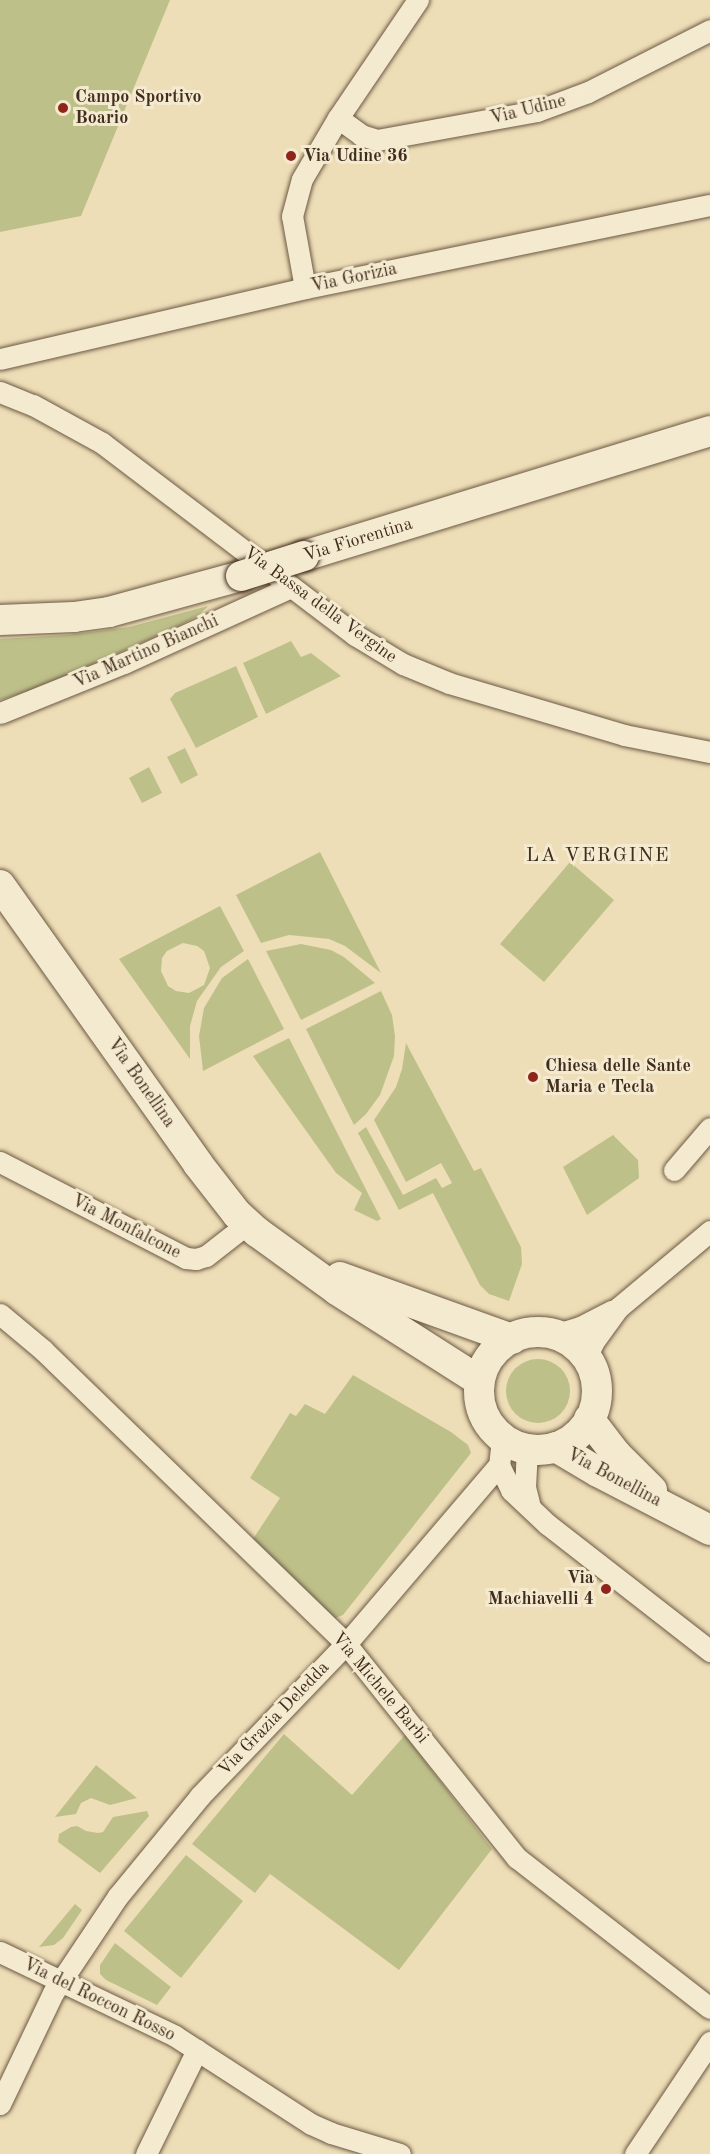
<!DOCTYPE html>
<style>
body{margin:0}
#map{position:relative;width:710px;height:2154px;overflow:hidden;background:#eedeb7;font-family:"Old Standard TT",serif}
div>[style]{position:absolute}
.green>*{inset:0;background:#bec08a}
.round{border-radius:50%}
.roads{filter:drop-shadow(0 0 2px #6c5944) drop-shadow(0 0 2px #6c5944)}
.street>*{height:21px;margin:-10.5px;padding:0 10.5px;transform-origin:10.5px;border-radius:10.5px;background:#f4ead0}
.secondary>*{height:30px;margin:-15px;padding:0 15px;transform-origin:15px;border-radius:15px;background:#f4ead0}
.secondary>.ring{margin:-15px;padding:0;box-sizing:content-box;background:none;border:30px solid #f4ead0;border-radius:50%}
.bridges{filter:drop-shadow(0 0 2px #412d1d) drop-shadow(0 0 2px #412d1d)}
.secondary-bridge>*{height:30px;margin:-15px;padding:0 15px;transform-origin:15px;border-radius:15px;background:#f4ead0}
.dots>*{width:16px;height:16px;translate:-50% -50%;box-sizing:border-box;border:3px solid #f4ead0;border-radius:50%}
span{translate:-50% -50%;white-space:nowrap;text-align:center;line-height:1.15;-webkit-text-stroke:6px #f4ead0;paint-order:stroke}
.poi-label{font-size:18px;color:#412d1d;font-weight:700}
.left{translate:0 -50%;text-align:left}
.right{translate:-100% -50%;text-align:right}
.street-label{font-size:18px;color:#412d1d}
.neighbourhood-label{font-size:20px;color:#412d1d;letter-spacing:1.5px}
</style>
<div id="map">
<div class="green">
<i style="clip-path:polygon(0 0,170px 0,81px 216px,0 232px)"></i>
<i style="clip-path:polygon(208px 606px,199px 615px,171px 630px,38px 688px,0 700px,0 639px,67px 635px,129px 627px)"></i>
<i style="clip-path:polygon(291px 641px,301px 657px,311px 653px,341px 676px,266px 714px,243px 663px)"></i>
<i style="clip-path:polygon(236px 666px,258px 717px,196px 748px,170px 699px,175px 693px)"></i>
<i style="clip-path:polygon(185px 748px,198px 775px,181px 784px,167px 757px)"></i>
<i style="clip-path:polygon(149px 767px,162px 793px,142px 803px,129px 778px)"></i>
<i style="clip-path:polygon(320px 852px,381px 973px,345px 946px,329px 939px,289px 935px,261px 943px,236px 895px)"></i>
<i style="clip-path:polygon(570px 862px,614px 900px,544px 982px,500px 944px)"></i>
<i style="clip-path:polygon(evenodd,220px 906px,244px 951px,221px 967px,197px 1001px,190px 1026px,190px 1059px,119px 959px,220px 906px,183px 943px,197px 946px,204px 951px,210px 968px,204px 985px,189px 993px,176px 991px,168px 986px,161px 971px,162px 958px,167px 951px,183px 943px)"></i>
<i style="clip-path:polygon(301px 944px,331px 950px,344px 957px,375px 983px,301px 1020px,266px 951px)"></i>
<i style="clip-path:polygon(248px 959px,284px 1029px,203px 1071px,199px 1036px,204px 1008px,222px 978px)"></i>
<i style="clip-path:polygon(381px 991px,392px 1015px,395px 1036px,394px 1056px,380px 1095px,366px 1114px,354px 1125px,306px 1029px)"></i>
<i style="clip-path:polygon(289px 1038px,381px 1219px,377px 1221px,354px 1210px,362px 1193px,336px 1173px,253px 1056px)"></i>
<i style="clip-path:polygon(406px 1043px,474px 1171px,481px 1168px,521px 1247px,522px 1264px,509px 1301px,489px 1294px,480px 1285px,433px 1193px,399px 1210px,358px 1133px,366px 1127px,403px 1195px,436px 1178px,442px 1188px,452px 1183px,441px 1163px,406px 1182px,374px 1120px,396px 1087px,402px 1069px)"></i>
<i style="clip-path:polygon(613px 1135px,638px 1160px,639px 1178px,587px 1215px,563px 1167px)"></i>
<i class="round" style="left:506px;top:1359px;width:64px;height:64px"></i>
<i style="clip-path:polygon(353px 1375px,451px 1432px,468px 1445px,471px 1453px,343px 1615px,333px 1619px,321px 1610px,253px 1539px,280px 1498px,250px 1478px,290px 1413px,296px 1416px,305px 1404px,325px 1414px)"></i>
<i style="clip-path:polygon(284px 1734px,352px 1795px,405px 1735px,492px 1849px,399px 1970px,270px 1874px,255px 1893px,192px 1844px)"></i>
<i style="clip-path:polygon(96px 1765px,137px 1798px,110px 1805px,91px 1798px,81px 1803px,76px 1814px,55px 1817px)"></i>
<i style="clip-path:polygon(147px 1811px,149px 1816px,100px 1873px,58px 1842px,59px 1834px,71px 1827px,77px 1826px,86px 1831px,98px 1833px,103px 1832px,113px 1817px)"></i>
<i style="clip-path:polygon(186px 1855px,243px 1901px,181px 1978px,124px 1931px)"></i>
<i style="clip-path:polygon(75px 1904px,82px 1910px,63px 1938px,54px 1945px,39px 1947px)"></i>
<i style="clip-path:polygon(115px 1943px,171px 1987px,157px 2005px,106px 1980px,100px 1974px,100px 1965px)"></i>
</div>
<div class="roads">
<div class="street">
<i style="left:338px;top:118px;width:29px;rotate:36deg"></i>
<i style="left:361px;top:135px;width:17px;rotate:17deg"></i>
<i style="left:377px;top:140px;width:163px;rotate:-10.3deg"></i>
<i style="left:537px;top:111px;width:54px;rotate:-20.4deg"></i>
<i style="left:588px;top:92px;width:137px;rotate:-26.9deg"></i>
<i style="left:305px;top:288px;width:73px;rotate:-100.2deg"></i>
<i style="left:292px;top:216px;width:38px;rotate:-75deg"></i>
<i style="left:302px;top:179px;width:71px;rotate:-59.5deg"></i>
<i style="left:338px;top:118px;width:143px;rotate:-55.9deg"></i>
<i style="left:0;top:359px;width:313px;rotate:-13.1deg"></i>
<i style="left:305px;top:288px;width:413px;rotate:-11.6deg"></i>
<i style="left:0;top:392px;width:35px;rotate:22deg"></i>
<i style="left:33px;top:405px;width:79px;rotate:28.8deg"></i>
<i style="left:102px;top:443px;width:318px;rotate:37.2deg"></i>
<i style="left:355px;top:635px;width:56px;rotate:31.1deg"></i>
<i style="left:403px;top:664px;width:50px;rotate:22.4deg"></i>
<i style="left:449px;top:683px;width:183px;rotate:16.5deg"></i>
<i style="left:624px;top:735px;width:88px;rotate:11.2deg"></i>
<i style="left:0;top:713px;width:134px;rotate:-22deg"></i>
<i style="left:124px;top:663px;width:183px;rotate:-24.5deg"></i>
<i style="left:0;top:1162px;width:209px;rotate:27.3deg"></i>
<i style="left:186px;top:1258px;width:10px;rotate:6deg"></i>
<i style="left:196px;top:1259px;width:10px;rotate:-17deg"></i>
<i style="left:206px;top:1256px;width:52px;rotate:-38deg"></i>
<i style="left:674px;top:1170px;width:55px;rotate:-49.4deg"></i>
<i style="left:0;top:1314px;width:56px;rotate:39.9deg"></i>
<i style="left:43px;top:1350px;width:422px;rotate:44.1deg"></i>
<i style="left:346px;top:1644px;width:274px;rotate:51.4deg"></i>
<i style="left:517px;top:1858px;width:244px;rotate:37.9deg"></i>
<i style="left:554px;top:1335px;width:27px;rotate:-17deg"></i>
<i style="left:580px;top:1327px;width:36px;rotate:-27deg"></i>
<i style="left:586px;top:1358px;width:19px;rotate:-65deg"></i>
<i style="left:594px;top:1341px;width:41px;rotate:-54deg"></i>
<i style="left:618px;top:1308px;width:120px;rotate:-39.9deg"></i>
<i style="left:502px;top:1438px;width:27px;rotate:96deg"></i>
<i style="left:499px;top:1465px;width:28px;rotate:64deg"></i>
<i style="left:511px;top:1490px;width:50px;rotate:43.4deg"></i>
<i style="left:547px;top:1524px;width:207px;rotate:37.9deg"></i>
<i style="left:527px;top:1449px;width:38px;rotate:93deg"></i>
<i style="left:525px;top:1487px;width:21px;rotate:76deg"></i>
<i style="left:0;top:1952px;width:194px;rotate:25.6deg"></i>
<i style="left:175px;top:2036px;width:162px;rotate:32.9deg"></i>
<i style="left:311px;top:2124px;width:22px;rotate:24deg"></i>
<i style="left:331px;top:2133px;width:72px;rotate:16.9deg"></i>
<i style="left:0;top:2104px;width:123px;rotate:-64.5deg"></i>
<i style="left:53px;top:1993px;width:117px;rotate:-56.2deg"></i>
<i style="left:118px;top:1896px;width:129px;rotate:-50.6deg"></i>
<i style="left:200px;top:1796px;width:211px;rotate:-46.2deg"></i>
<i style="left:346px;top:1644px;width:235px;rotate:-49.5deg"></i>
<i style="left:146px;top:2154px;width:116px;rotate:-63.9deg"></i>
<i style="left:635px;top:2154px;width:135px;rotate:-56.2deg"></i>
</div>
<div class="secondary">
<i style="left:304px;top:556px;width:425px;rotate:-17.1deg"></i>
<i style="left:0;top:620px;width:74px;rotate:-2.3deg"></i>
<i style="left:74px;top:617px;width:35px;rotate:-8deg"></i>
<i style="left:109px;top:612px;width:137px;rotate:-15.3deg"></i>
<i style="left:0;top:885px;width:342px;rotate:54.6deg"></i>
<i style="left:198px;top:1164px;width:63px;rotate:52deg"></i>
<i style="left:237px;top:1214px;width:27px;rotate:42deg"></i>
<i style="left:257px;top:1232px;width:99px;rotate:35.9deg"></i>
<i style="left:337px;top:1290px;width:169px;rotate:32.5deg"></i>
<i style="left:340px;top:1277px;width:183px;rotate:19.8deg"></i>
<i class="ring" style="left:479px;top:1332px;width:88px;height:88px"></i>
<i style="left:589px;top:1419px;width:44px;rotate:52.4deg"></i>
<i style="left:616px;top:1454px;width:51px;rotate:45deg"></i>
<i style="left:556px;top:1447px;width:49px;rotate:30.8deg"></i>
<i style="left:598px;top:1472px;width:126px;rotate:27.4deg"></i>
</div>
</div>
<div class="bridges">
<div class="secondary-bridge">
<i style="left:241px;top:576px;width:66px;rotate:-17.6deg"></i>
</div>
</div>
<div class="dots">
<i style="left:63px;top:108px;background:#8f2418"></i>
<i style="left:291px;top:156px;background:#8f2418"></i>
<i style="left:533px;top:1077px;background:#8f2418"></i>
<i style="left:606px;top:1589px;background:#8f2418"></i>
</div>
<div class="poi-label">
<span class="left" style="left:75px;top:108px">Campo Sportivo<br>Boario</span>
<span class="left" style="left:303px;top:156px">Via Udine 36</span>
<span class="left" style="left:545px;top:1077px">Chiesa delle Sante<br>Maria e Tecla</span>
<span class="right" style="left:594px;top:1589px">Via<br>Machiavelli 4</span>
</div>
<div class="street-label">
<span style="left:528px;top:110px;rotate:-14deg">Via Udine</span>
<span style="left:354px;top:278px;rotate:-12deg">Via Gorizia</span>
<span style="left:358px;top:540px;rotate:-17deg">Via Fiorentina</span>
<span style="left:320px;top:605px;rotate:36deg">Via Bassa della Vergine</span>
<span style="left:146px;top:652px;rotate:-24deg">Via Martino Bianchi</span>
<span style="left:141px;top:1083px;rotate:55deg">Via Bonellina</span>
<span style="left:126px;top:1227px;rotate:27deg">Via Monfalcone</span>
<span style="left:614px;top:1478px;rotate:28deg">Via Bonellina</span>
<span style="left:380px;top:1688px;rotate:50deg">Via Michele Barbi</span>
<span style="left:274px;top:1719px;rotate:-46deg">Via Grazia Deledda</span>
<span style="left:99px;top:2000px;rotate:26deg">Via del Roccon Rosso</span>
</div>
<div class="neighbourhood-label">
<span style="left:598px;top:856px">LA VERGINE</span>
</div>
</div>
